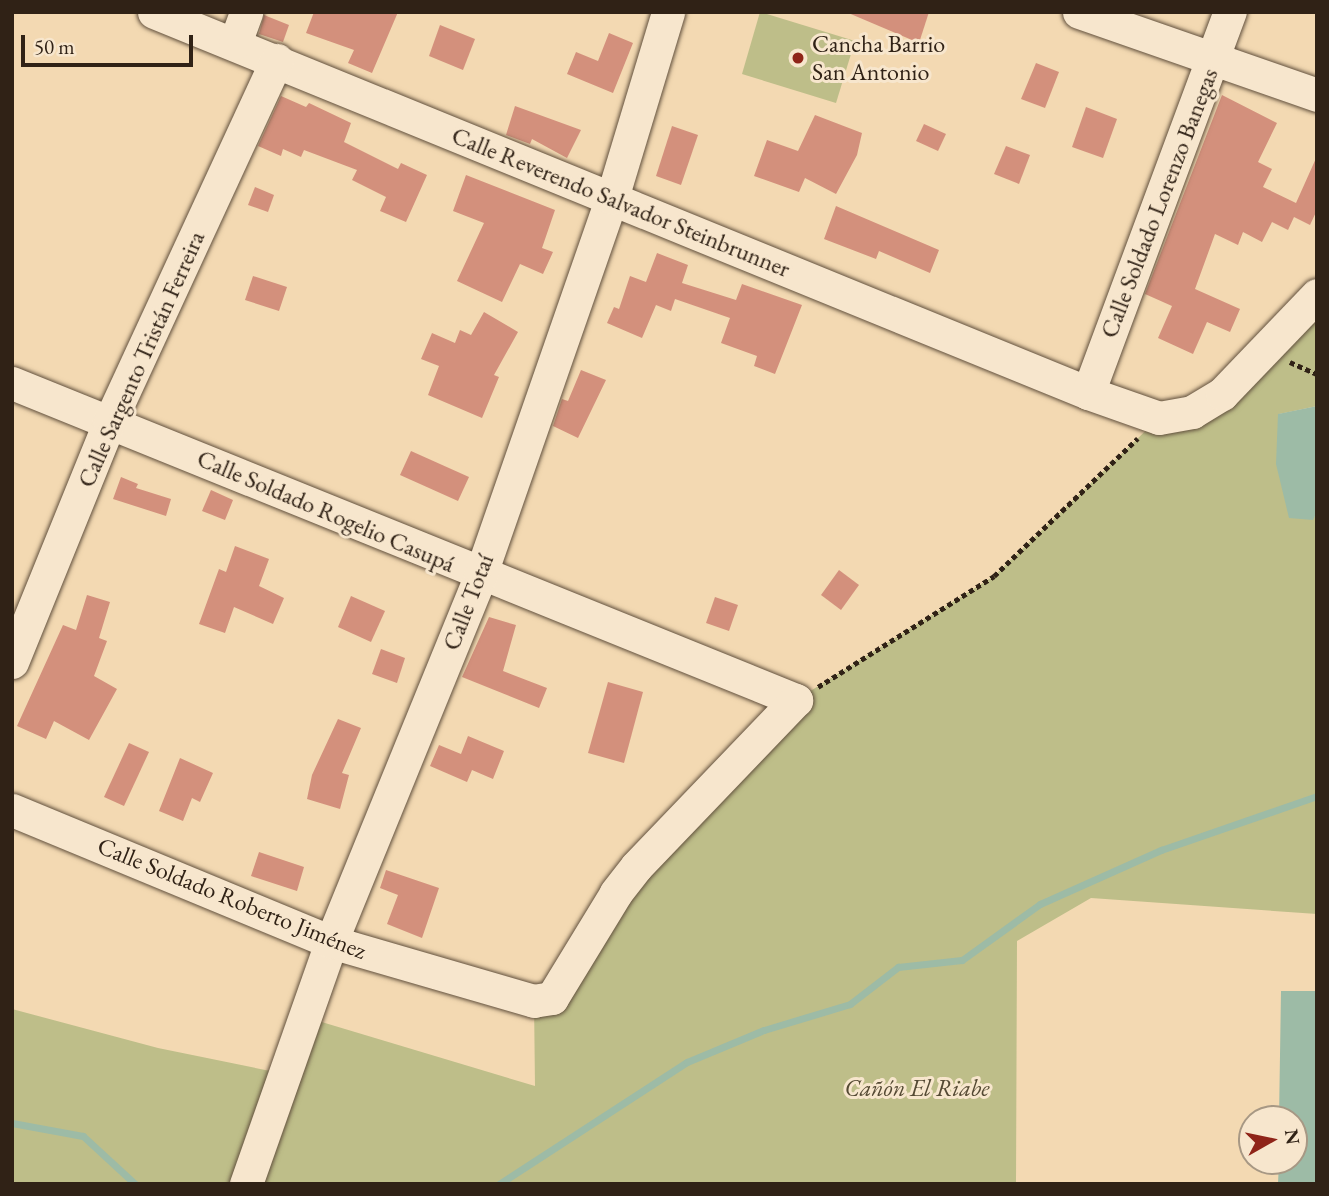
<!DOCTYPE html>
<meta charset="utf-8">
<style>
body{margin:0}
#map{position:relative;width:1329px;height:1196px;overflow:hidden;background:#f3d9b2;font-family:"EB Garamond",serif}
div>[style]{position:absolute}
.green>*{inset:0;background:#bebe89}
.water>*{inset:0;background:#9dbba6}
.stream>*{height:7px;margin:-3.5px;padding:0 3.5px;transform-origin:3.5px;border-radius:3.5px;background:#9dbba6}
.building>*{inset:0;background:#d3907c}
.path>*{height:4.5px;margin-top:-2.25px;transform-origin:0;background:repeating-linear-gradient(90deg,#302216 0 5px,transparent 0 8.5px)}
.roads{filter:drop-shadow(0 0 2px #61503d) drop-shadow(0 0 2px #61503d)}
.minor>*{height:33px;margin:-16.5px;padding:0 16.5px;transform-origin:16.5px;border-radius:16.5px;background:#f7e6cd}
.dots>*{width:19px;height:19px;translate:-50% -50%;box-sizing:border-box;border:4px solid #f7e6cd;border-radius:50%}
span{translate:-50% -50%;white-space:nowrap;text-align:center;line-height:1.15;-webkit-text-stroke:6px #f7e6cd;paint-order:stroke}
.poi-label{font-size:24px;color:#302216}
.left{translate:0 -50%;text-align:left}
.street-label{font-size:24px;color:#302216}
.park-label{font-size:24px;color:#544933;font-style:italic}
.frame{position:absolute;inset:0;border:14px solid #302216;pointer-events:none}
.north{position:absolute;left:1238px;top:1105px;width:70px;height:70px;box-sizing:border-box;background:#f7e6cd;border:2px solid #a79884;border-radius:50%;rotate:81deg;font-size:19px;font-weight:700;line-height:28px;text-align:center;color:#302216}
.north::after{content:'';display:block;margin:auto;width:24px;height:32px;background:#8f2418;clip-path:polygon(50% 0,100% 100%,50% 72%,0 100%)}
.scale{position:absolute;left:21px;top:35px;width:172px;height:32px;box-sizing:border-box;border:4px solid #302216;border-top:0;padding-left:9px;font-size:21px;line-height:24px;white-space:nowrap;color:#302216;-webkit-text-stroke:5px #f7e6cd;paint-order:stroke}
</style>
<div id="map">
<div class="green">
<i style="clip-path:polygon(760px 12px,855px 41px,836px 103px,742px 74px)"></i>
<i style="clip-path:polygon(1317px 295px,1317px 406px,1279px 414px,1312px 520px,1317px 512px,1317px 914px,1091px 898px,1017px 941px,1016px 1184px,12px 1184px,12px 1009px,158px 1048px,285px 1074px,305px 1017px,535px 1086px,534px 1001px,616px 893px,796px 700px,994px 576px,1159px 418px,1192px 412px)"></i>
</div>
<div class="water">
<i style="clip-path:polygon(1317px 406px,1317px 512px,1313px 520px,1289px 518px,1276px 464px,1278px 414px)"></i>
<i style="clip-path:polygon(1281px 991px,1317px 991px,1317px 1184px,1278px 1184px,1279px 1161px,1294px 1161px,1294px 1119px,1279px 1119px)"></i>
</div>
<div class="stream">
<i style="left:12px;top:1123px;width:72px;rotate:10.4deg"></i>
<i style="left:83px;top:1136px;width:71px;rotate:42.7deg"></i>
<i style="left:499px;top:1184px;width:224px;rotate:-33deg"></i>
<i style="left:687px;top:1062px;width:83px;rotate:-22.6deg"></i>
<i style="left:764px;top:1030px;width:90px;rotate:-16.8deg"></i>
<i style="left:850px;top:1004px;width:61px;rotate:-37.6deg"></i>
<i style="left:898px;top:967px;width:64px;rotate:-6.2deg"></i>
<i style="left:962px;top:960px;width:96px;rotate:-35.7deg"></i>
<i style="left:1040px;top:904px;width:133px;rotate:-24.1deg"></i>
<i style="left:1161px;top:850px;width:165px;rotate:-19.1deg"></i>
</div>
<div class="building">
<i style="clip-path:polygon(314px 12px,398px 12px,372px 73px,348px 63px,354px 50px,306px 33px)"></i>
<i style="clip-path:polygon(846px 12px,929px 12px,919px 43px)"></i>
<i style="clip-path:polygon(264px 15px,289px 25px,283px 42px,259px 34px)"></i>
<i style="clip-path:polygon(440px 25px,475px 39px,463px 70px,429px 56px)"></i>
<i style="clip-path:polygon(609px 33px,633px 43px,613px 93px,567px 74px,576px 52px,598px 61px)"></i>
<i style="clip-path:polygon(1036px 63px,1059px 72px,1045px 108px,1021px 99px)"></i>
<i style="clip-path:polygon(1222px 95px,1277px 123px,1258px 162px,1272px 169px,1263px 187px,1296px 203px,1317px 156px,1317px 210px,1310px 225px,1294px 217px,1288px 230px,1272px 222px,1262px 242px,1243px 232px,1238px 245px,1215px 234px,1195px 289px,1240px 309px,1230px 332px,1207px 322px,1193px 354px,1158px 338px,1172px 306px,1145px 294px)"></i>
<i style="clip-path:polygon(281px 96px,306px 107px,309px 103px,351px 123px,344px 142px,398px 169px,401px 163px,427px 175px,406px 222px,380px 211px,386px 197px,352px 180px,357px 170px,304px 150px,301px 157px,283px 149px,281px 156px,258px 146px)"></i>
<i style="clip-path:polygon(515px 106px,581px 130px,567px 158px,532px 139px,530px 144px,506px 135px)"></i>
<i style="clip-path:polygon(1086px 107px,1117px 119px,1103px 158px,1072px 147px)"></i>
<i style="clip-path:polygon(815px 115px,862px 133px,857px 155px,836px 194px,805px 178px,799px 192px,754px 176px,767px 140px,798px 151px)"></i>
<i style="clip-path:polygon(924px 124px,946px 134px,938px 151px,916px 141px)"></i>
<i style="clip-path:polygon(672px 126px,698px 135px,681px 185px,656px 176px)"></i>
<i style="clip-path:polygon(1006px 146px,1030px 155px,1019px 184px,994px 174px)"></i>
<i style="clip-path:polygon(466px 175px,555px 210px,542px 248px,553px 252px,543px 274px,520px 264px,502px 302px,457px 281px,484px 223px,453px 211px)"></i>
<i style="clip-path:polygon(255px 187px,274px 195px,268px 212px,248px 205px)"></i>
<i style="clip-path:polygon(836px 206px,939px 250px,930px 273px,879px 251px,876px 259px,824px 239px)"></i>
<i style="clip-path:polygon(657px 253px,688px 265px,682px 283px,736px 300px,742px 284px,802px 305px,775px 374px,754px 366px,757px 356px,721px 343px,730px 318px,675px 299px,671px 311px,656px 305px,642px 338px,607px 323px,614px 307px,619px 309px,630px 276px,646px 282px)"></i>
<i style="clip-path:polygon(253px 276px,287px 287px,279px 311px,245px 300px)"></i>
<i style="clip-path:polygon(484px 312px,518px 332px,494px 375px,499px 377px,482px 418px,428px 395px,439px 366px,421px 359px,432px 333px,455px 343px,460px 330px,471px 335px)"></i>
<i style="clip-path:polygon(581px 370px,606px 380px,578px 438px,553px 426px,562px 399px,568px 401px)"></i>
<i style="clip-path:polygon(411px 451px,469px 477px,458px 501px,400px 475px)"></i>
<i style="clip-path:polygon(121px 477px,138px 484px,136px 488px,171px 499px,166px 516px,113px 499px)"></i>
<i style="clip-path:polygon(211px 490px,233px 500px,225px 520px,202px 511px)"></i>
<i style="clip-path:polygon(235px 546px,269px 559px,259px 586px,284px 598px,273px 624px,234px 607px,225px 633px,199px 624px,219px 569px,226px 572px)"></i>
<i style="clip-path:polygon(839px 570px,859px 585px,841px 610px,821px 595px)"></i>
<i style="clip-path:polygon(87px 595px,110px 602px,99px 638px,107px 641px,94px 676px,117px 689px,89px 740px,54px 721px,46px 739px,17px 726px,63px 625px,76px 630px)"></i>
<i style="clip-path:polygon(351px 596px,385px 611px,371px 642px,338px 627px)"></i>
<i style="clip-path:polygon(715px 597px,738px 605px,729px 631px,706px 623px)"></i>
<i style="clip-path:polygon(489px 617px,516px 625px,503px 671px,547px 688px,539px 708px,462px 677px)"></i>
<i style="clip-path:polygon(381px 649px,405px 658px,397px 683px,372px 674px)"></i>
<i style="clip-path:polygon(608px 682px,643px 692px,624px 763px,588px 753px)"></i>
<i style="clip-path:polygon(338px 719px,361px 728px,342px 773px,349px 775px,340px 809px,307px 799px,312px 775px)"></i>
<i style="clip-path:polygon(468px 736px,504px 751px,493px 779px,472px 770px,467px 782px,430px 766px,439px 745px,461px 754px)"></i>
<i style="clip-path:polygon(129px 743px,149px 752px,124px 806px,104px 797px)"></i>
<i style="clip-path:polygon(180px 758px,213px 773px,200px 802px,192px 798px,183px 821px,159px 811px)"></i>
<i style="clip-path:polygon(259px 852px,304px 867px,297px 891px,251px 876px)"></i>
<i style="clip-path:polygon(386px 870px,439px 888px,422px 938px,387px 924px,398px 895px,380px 888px)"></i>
</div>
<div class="path">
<i style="left:1290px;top:362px;width:30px;rotate:24deg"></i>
<i style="left:818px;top:687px;width:208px;rotate:-32.2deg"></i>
<i style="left:994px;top:576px;width:199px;rotate:-43.8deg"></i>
</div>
<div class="roads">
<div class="minor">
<i style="left:154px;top:12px;width:1009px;rotate:22.19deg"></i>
<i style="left:1088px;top:393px;width:75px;rotate:19.4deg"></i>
<i style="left:1159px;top:418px;width:34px;rotate:-10deg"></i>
<i style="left:1192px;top:412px;width:35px;rotate:-31deg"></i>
<i style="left:1222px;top:394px;width:137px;rotate:-46.2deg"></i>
<i style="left:1079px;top:12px;width:252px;rotate:19.2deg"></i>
<i style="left:235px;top:43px;width:33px;rotate:-70deg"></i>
<i style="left:12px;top:383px;width:846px;rotate:22.02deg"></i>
<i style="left:796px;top:700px;width:231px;rotate:133.8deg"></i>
<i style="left:636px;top:867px;width:33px;rotate:128deg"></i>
<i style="left:616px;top:893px;width:123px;rotate:121.4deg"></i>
<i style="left:552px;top:998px;width:18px;rotate:171deg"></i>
<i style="left:534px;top:1001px;width:211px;rotate:-163.8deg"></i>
<i style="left:331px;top:942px;width:345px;rotate:-157.5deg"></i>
<i style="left:1088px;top:393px;width:407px;rotate:-69.6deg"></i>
<i style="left:12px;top:662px;width:258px;rotate:-67.9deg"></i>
<i style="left:109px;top:423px;width:400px;rotate:-65.2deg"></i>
<i style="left:246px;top:1184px;width:256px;rotate:-70.6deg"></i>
<i style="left:331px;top:942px;width:395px;rotate:-67.8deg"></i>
<i style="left:480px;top:576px;width:400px;rotate:-70.8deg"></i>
<i style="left:612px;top:198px;width:194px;rotate:-73.2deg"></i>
</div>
</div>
<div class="dots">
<i style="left:798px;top:58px;background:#8f2418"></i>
</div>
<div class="poi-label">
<span class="left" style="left:812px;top:58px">Cancha Barrio<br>San Antonio</span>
</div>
<div class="street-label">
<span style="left:621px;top:202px;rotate:22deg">Calle Reverendo Salvador Steinbrunner</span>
<span style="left:1159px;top:203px;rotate:-69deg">Calle Soldado Lorenzo Banegas</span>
<span style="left:141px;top:359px;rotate:-66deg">Calle Sargento Tristán Ferreira</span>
<span style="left:326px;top:511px;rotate:23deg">Calle Soldado Rogelio Casupá</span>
<span style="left:468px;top:602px;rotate:-69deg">Calle Totaí</span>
<span style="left:232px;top:898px;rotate:22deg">Calle Soldado Roberto Jiménez</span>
</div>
<div class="park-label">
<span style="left:917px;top:1088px">Cañón El Riabe</span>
</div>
<div class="frame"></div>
<div class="north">N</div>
<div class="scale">50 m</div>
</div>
